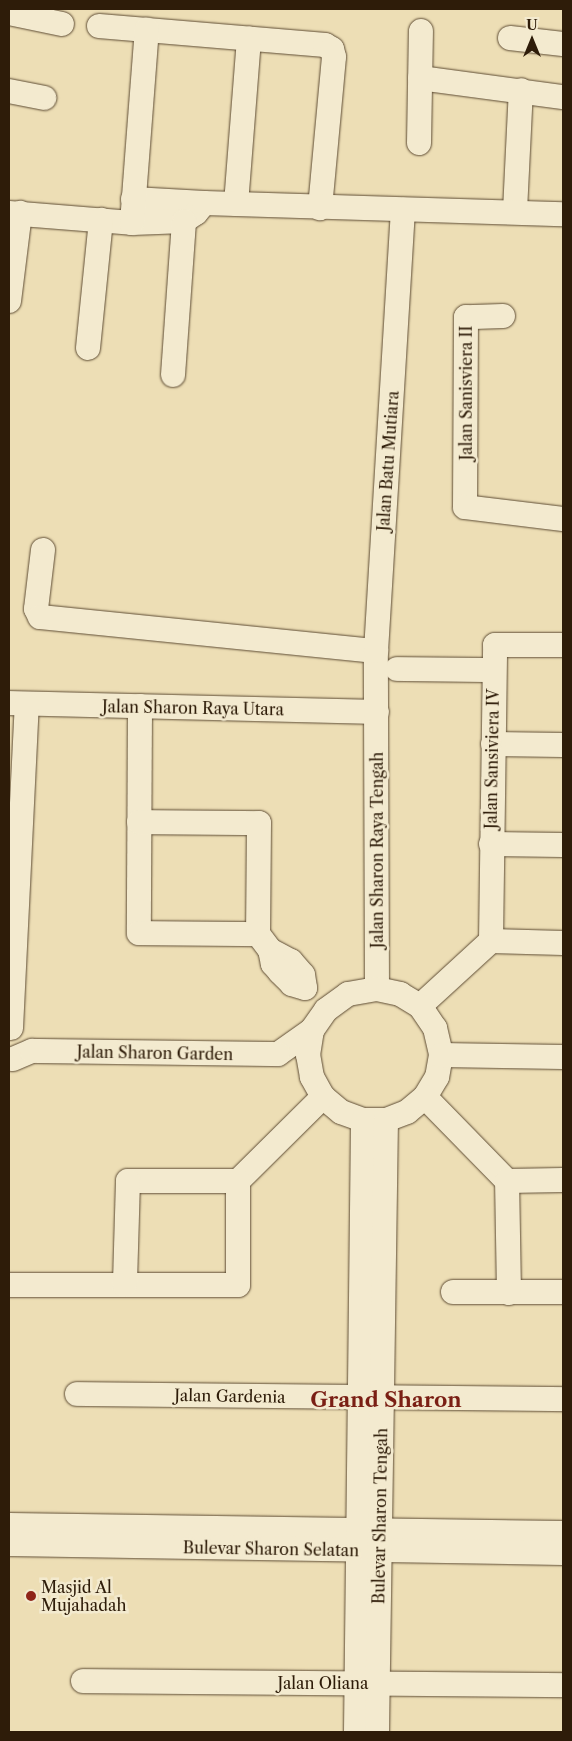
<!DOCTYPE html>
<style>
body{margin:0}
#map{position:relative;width:572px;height:1741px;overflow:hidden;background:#eddeb5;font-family:"Libre Caslon Text",serif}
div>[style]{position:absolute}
.roads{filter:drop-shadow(0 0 1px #5e4c34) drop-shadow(0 0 1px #5e4c34)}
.minor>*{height:24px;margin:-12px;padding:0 12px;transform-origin:12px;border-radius:12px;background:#f3eacf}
.dots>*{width:14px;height:14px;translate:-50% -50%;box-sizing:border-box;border:2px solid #f3eacf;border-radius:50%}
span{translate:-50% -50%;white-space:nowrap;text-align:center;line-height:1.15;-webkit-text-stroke:5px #f3eacf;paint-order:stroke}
.street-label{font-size:16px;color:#2e1c09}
.poi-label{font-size:16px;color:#2e1c09}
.left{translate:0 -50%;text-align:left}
.district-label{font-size:21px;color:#7a1f14;font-weight:700}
.frame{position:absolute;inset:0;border:10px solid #2e1c09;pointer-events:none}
.north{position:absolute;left:507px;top:15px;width:50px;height:50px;-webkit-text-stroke:4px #f3eacf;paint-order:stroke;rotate:0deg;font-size:14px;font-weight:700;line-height:20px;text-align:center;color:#2e1c09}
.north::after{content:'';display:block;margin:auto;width:18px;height:22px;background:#2e1c09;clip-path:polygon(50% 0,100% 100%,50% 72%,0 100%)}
</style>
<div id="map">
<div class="roads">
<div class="minor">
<i style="left:9px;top:13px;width:54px;rotate:11.7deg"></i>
<i style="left:99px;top:26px;width:227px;rotate:4.8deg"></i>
<i style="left:325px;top:45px;width:8px;rotate:30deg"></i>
<i style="left:332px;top:49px;width:8px;rotate:76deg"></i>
<i style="left:334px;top:57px;width:152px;rotate:95.3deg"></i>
<i style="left:510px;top:38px;width:53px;rotate:6.5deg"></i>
<i style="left:420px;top:78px;width:144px;rotate:7.6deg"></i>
<i style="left:9px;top:91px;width:36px;rotate:11deg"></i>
<i style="left:419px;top:143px;width:112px;rotate:-89deg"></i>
<i style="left:133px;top:199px;width:71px;rotate:3.2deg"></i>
<i style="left:236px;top:204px;width:166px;rotate:-85.5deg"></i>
<i style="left:515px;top:211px;width:121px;rotate:-87.2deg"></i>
<i style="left:9px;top:213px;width:123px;rotate:4.6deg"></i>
<i style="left:132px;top:223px;width:52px;rotate:-2.2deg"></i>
<i style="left:184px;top:221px;width:14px;rotate:-34deg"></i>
<i style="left:196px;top:213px;width:13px;rotate:-51deg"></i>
<i style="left:204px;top:203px;width:359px;rotate:1.8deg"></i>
<i style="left:132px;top:223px;width:194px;rotate:-85.6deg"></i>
<i style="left:9px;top:301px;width:89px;rotate:-82.9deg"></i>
<i style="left:503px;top:316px;width:37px;rotate:178deg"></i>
<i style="left:466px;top:317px;width:190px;rotate:90.3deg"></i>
<i style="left:465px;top:507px;width:99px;rotate:7deg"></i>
<i style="left:88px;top:348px;width:129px;rotate:-84.2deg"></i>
<i style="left:173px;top:375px;width:154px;rotate:-85.9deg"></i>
<i style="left:43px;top:550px;width:59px;rotate:96.8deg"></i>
<i style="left:36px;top:609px;width:9px;rotate:63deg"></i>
<i style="left:40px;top:617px;width:338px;rotate:5.8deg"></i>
<i style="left:397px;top:669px;width:97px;rotate:0.6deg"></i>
<i style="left:9px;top:703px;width:368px;rotate:1.4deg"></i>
<i style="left:140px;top:706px;width:227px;rotate:90.3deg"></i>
<i style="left:139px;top:933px;width:119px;rotate:0.5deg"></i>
<i style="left:493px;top:744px;width:70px;rotate:0.8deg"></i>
<i style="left:139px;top:822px;width:120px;rotate:0.5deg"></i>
<i style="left:259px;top:823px;width:111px;rotate:90.5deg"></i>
<i style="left:258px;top:934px;width:20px;rotate:53deg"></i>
<i style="left:270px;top:950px;width:24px;rotate:28deg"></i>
<i style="left:291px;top:961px;width:18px;rotate:49deg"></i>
<i style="left:303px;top:975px;width:13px;rotate:81deg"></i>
<i style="left:305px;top:988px;width:14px;rotate:-163deg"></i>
<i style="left:292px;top:984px;width:17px;rotate:-135deg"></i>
<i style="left:280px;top:972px;width:11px;rotate:-131deg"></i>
<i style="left:273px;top:964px;width:14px;rotate:-102deg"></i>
<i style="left:491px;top:844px;width:72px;rotate:0.8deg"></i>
<i style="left:491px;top:941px;width:296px;rotate:-89.2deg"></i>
<i style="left:495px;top:645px;width:68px"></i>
<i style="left:377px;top:989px;width:338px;rotate:-90.2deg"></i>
<i style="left:376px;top:651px;width:442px;rotate:-86.5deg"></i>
<i style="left:420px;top:1006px;width:96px;rotate:-42.5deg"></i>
<i style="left:491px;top:941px;width:72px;rotate:1.6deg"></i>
<i style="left:11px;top:1028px;width:324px;rotate:-87.2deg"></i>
<i style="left:278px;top:1054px;width:42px;rotate:-35.2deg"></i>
<i style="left:312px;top:1030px;width:24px;rotate:-55deg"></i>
<i style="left:326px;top:1010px;width:27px;rotate:-36deg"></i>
<i style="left:348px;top:994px;width:29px;rotate:-10deg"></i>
<i style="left:377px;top:989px;width:24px;rotate:12deg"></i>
<i style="left:400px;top:994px;width:23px;rotate:31deg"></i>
<i style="left:420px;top:1006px;width:27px;rotate:56deg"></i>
<i style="left:435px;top:1028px;width:28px;rotate:77deg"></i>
<i style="left:441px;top:1055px;width:22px;rotate:100deg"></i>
<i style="left:437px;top:1077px;width:23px;rotate:121deg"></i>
<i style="left:425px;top:1097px;width:23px;rotate:140deg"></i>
<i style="left:407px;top:1112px;width:22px;rotate:159deg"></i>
<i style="left:386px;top:1120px;width:23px;rotate:180deg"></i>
<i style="left:363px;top:1120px;width:23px;rotate:-160deg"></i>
<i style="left:341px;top:1112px;width:23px;rotate:-140deg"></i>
<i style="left:323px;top:1097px;width:23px;rotate:-119deg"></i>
<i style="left:312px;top:1077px;width:22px;rotate:-100deg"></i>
<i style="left:308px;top:1055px;width:25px;rotate:-81deg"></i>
<i style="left:441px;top:1055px;width:122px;rotate:0.9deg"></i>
<i style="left:13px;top:1059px;width:21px;rotate:-23deg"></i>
<i style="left:32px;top:1051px;width:246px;rotate:0.7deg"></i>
<i style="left:425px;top:1097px;width:117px;rotate:45.7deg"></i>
<i style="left:238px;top:1181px;width:120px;rotate:-44.7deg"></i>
<i style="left:9px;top:1285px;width:229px"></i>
<i style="left:238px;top:1285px;width:104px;rotate:-90deg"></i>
<i style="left:238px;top:1181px;width:110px;rotate:180deg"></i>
<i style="left:128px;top:1181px;width:104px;rotate:91.7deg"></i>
<i style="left:453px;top:1292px;width:110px"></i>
<i style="left:509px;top:1293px;width:112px;rotate:-91deg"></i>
<i style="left:507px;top:1181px;width:56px;rotate:-1deg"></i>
<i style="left:77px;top:1394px;width:486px;rotate:0.6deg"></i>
<i style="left:9px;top:1525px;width:554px;rotate:0.83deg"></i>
<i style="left:9px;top:1544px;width:554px;rotate:0.93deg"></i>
<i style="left:83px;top:1681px;width:480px;rotate:0.5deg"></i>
<i style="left:356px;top:1732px;width:612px;rotate:-89.34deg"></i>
<i style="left:377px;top:1732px;width:612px;rotate:-89.16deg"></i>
</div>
</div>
<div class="dots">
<i style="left:31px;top:1596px;background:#8f2418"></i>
</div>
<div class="street-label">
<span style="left:466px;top:393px;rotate:-90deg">Jalan Sanisviera II</span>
<span style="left:388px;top:461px;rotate:-86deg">Jalan Batu Mutiara</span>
<span style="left:193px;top:708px;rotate:1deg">Jalan Sharon Raya Utara</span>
<span style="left:492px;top:759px;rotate:-89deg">Jalan Sansiviera IV</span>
<span style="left:377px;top:850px;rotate:-90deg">Jalan Sharon Raya Tengah</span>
<span style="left:155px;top:1053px;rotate:1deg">Jalan Sharon Garden</span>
<span style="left:230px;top:1396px;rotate:1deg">Jalan Gardenia</span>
<span style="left:380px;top:1516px;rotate:-89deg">Bulevar Sharon Tengah</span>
<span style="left:271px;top:1549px;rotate:1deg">Bulevar Sharon Selatan</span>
<span style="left:323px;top:1683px">Jalan Oliana</span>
</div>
<div class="poi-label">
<span class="left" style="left:41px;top:1596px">Masjid Al<br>Mujahadah</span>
</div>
<div class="district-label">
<span style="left:386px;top:1400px">Grand Sharon</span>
</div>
<div class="frame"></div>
<div class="north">U</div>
</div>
